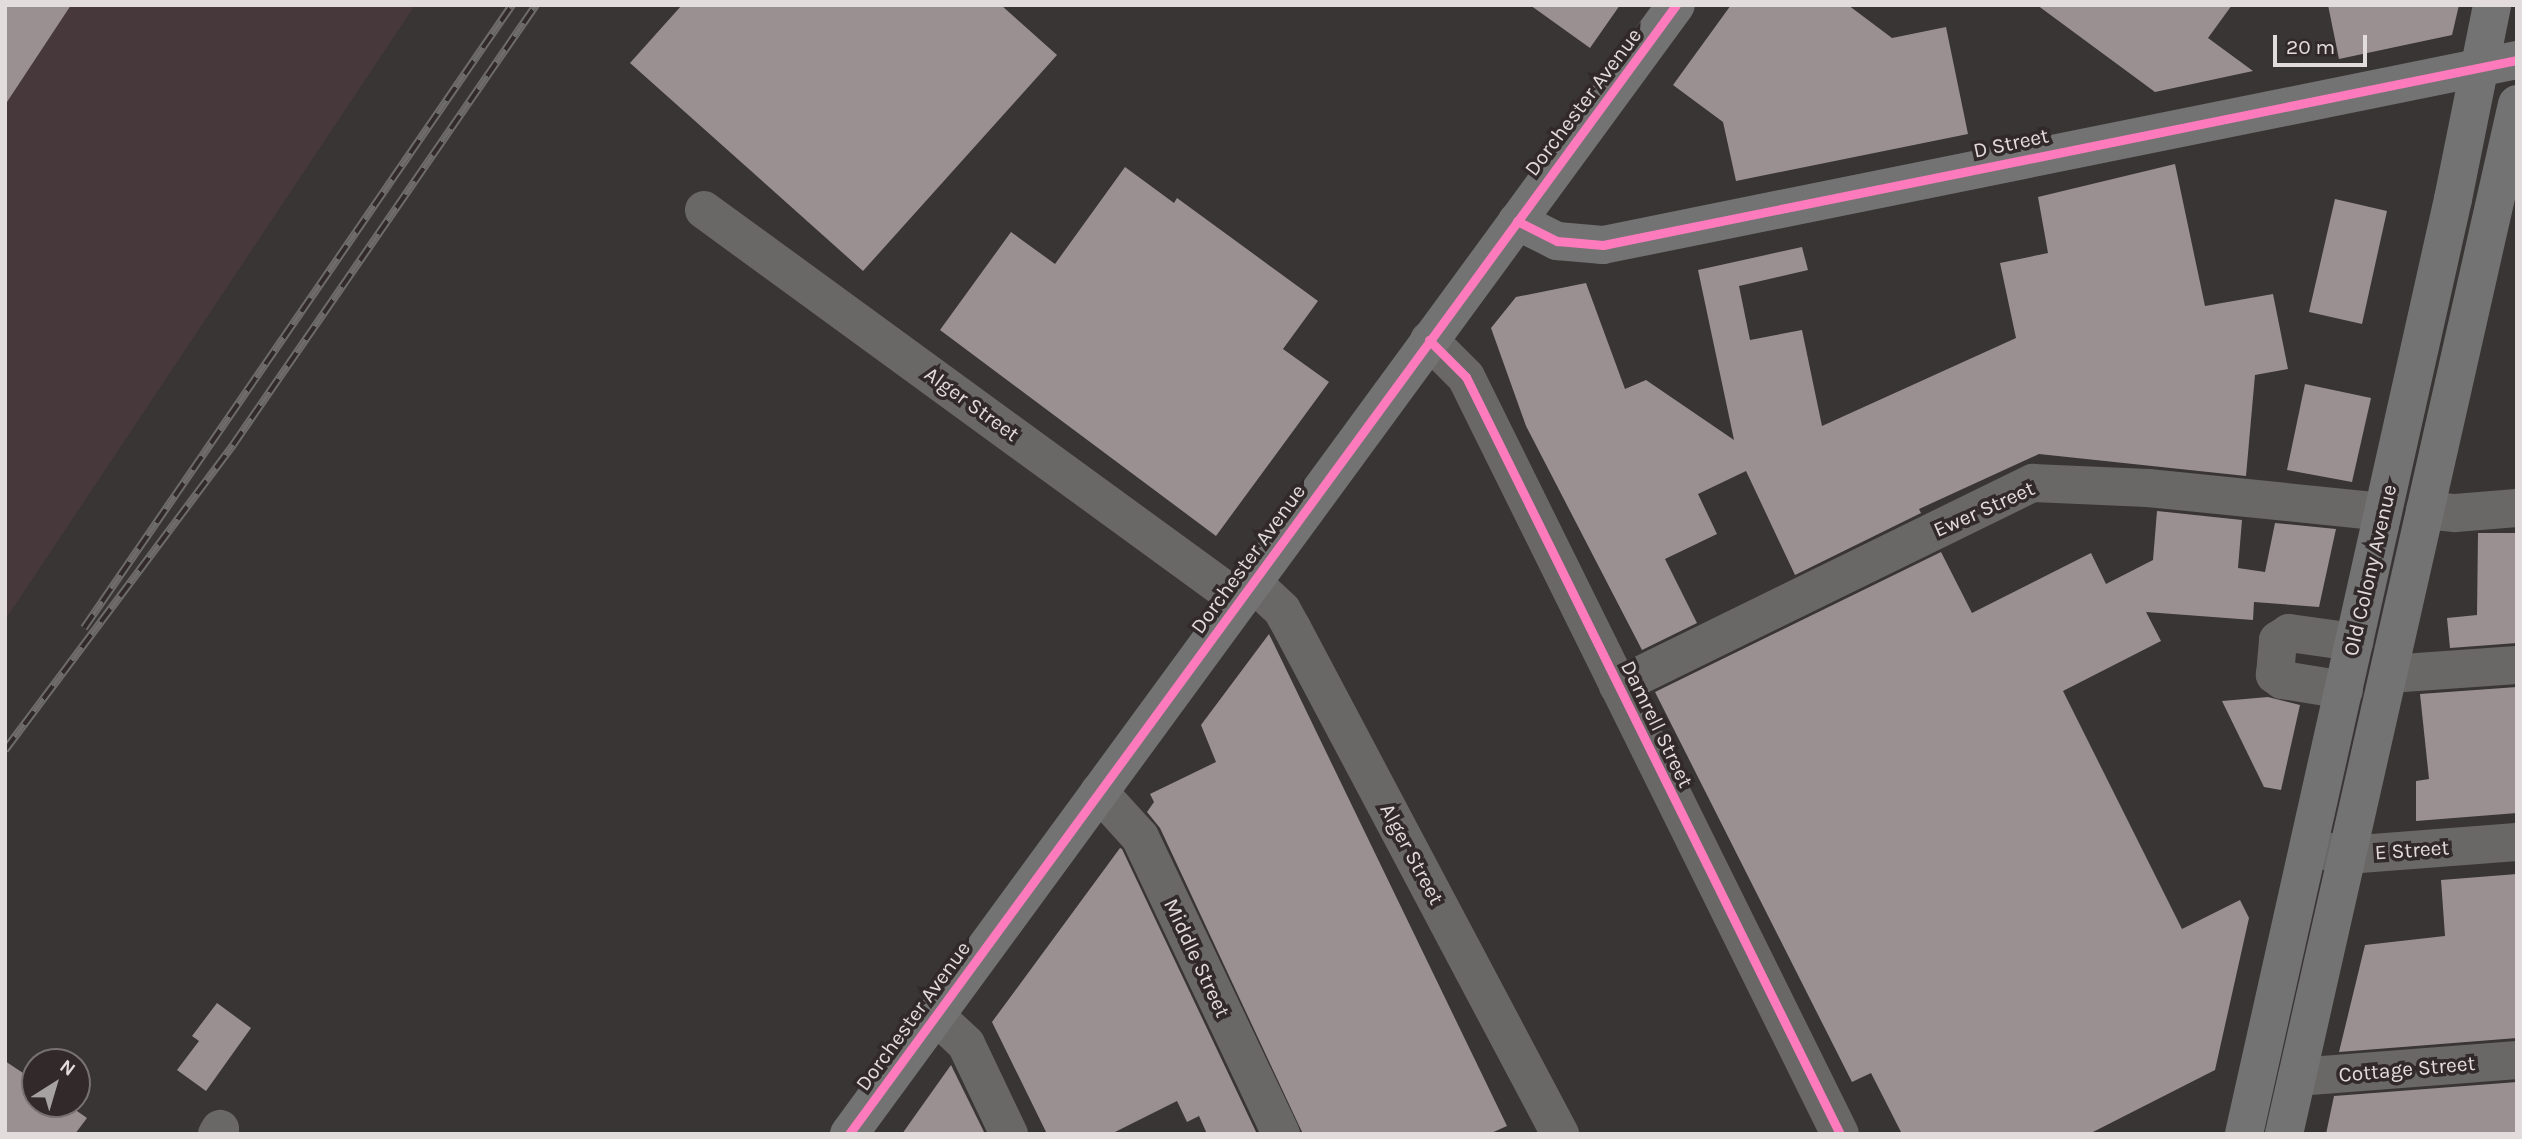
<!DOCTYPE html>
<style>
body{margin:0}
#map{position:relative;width:2522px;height:1139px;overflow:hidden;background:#393535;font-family:Karla,sans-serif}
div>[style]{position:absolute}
.built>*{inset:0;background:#47393b}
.building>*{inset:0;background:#9a9091}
.minor>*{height:38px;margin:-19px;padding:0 19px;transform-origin:19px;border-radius:19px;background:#6a6767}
.major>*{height:38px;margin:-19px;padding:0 19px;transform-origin:19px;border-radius:19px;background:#747373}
.rail>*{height:8px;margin-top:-4px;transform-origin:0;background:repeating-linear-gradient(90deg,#31292a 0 16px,#6e6b6b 0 32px);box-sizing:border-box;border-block:2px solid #6e6b6b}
.cycleway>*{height:9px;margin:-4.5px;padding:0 4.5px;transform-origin:4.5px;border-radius:4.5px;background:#fd7abc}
span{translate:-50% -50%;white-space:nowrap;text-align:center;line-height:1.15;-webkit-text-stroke:7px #31292a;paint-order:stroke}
.street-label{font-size:21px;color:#e2dcdd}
.frame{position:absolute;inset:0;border:7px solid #e2dcdd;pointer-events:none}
.north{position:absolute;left:21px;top:1048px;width:70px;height:70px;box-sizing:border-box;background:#31292a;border:2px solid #787172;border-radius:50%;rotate:37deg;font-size:19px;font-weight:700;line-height:28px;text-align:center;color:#e2dcdd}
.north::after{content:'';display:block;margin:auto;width:24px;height:32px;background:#a7a2a2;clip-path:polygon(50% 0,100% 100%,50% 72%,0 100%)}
.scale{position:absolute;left:2273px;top:35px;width:94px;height:32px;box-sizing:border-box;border:4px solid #e2dcdd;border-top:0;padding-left:9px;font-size:21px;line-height:24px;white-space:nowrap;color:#e2dcdd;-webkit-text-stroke:5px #31292a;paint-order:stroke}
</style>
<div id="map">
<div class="built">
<i style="clip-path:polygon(5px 5px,415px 5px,5px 620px)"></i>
</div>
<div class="building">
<i style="clip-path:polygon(5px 5px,71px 5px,5px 105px)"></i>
<i style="clip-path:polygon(682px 5px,1001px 5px,1057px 55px,863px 271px,630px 63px)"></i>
<i style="clip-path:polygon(1530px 5px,1620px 5px,1590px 48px)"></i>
<i style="clip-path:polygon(1731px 5px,1848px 5px,1892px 38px,1946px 27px,1968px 134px,1736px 181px,1723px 122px,1673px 85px)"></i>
<i style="clip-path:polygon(2037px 5px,2232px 5px,2208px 38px,2253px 71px,2155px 92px)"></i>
<i style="clip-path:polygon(2328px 5px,2459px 5px,2452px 35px,2339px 59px)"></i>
<i style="clip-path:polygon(2175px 164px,2205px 306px,2273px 294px,2288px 369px,2255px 375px,2246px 476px,2039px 454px,1919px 509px,1921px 513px,1795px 575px,1746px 471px,1698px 494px,1717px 534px,1665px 559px,1697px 623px,1642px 650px,1526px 426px,1491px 328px,1516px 297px,1586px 283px,1625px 389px,1646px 380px,1734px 440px,1698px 270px,1802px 247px,1808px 270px,1739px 286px,1750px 340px,1802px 330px,1822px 426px,2016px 338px,2000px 263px,2048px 253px,2038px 197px)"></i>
<i style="clip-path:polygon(1125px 167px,1174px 203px,1177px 198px,1318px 301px,1283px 349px,1329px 382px,1216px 536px,940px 330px,1011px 232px,1055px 264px)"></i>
<i style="clip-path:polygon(2335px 199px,2387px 211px,2362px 324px,2309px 312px)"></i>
<i style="clip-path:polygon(2305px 384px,2371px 398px,2352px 482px,2287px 470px)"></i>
<i style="clip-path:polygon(2157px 511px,2242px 520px,2238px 568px,2265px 572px,2275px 523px,2336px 529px,2319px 607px,2254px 602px,2253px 620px,2146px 612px,2161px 641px,2063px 691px,2182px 929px,2240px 900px,2249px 918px,2215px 1070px,2089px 1134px,1902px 1134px,1871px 1073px,1852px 1082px,1655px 692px,1941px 552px,1972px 613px,2091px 553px,2106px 584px,2153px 560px)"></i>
<i style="clip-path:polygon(2478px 533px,2517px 533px,2517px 643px,2450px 648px,2447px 618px,2477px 615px)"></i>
<i style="clip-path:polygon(1269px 634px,1507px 1126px,1489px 1134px,1303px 1134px,1160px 828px,1147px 812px,1154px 802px,1150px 794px,1216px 762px,1201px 725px)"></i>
<i style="clip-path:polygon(2517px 687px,2517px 813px,2416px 821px,2416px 781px,2429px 779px,2420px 694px)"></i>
<i style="clip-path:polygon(2268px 697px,2300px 705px,2281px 790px,2264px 787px,2222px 701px)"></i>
<i style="clip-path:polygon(1120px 848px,1122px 849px,1257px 1134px,1207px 1134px,1199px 1116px,1187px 1122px,1177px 1101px,1111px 1134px,1047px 1134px,992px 1022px)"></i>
<i style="clip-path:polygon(2517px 874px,2517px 1038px,2339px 1052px,2365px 945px,2445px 936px,2441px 880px)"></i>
<i style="clip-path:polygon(217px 1003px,251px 1028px,206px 1091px,177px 1070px,199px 1041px,192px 1036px)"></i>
<i style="clip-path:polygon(5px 1061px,35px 1081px,35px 1104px,67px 1104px,87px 1118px,75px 1134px,5px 1134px)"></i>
<i style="clip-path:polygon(951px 1065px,985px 1134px,902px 1134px,919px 1110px)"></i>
<i style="clip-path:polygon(2517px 1082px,2517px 1134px,2326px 1134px,2334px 1096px)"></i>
</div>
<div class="minor">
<i style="left:704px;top:210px;width:662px;rotate:36.09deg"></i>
<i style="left:1429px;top:340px;width:52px;rotate:45deg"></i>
<i style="left:1466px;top:377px;width:844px;rotate:63.71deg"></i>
<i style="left:2425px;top:510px;width:30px;rotate:6deg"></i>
<i style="left:2455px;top:513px;width:62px;rotate:-4.6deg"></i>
<i style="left:1252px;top:582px;width:41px;rotate:43deg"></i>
<i style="left:1282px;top:610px;width:21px;rotate:61deg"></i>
<i style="left:1292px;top:628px;width:573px;rotate:62.09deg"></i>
<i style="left:2389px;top:674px;width:128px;rotate:-4deg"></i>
<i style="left:1618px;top:686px;width:462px;rotate:-26.1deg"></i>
<i style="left:2033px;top:483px;width:115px;rotate:2.5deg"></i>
<i style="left:2148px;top:488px;width:236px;rotate:5.8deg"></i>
<i style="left:2344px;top:690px;width:63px;rotate:-170.8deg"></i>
<i style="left:2282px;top:680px;width:9px;rotate:-144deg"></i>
<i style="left:2275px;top:675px;width:35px;rotate:-85deg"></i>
<i style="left:2278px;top:640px;width:13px;rotate:-32deg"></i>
<i style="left:2289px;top:633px;width:66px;rotate:7.9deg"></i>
<i style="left:1099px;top:792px;width:61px;rotate:47.7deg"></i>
<i style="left:1140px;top:837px;width:329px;rotate:64.6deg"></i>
<i style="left:2314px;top:849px;width:34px;rotate:10deg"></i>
<i style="left:2347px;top:855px;width:170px;rotate:-4.4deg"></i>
<i style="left:935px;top:1015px;width:42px;rotate:43.1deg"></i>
<i style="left:966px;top:1044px;width:100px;rotate:64.5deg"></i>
<i style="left:2297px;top:1077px;width:221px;rotate:-4.4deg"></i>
<i style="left:217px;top:1134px;width:6px;rotate:-59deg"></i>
</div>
<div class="major">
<i style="left:1517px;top:221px;width:45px;rotate:26.6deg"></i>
<i style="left:1557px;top:241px;width:46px;rotate:5deg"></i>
<i style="left:1603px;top:245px;width:933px;rotate:-11.44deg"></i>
<i style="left:849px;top:1134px;width:1399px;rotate:-53.78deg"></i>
<i style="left:2244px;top:1134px;width:958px;rotate:-77.4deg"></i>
<i style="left:2453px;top:199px;width:198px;rotate:-78.6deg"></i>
<i style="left:2284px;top:1134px;width:1056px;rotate:-77.25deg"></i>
</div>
<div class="rail">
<i style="left:84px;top:628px;width:756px;rotate:-55.51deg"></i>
<i style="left:5px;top:750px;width:381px;rotate:-53.2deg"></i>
<i style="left:233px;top:445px;width:534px;rotate:-55.45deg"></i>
</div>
<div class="cycleway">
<i style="left:1517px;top:221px;width:45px;rotate:26.6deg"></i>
<i style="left:1557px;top:241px;width:46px;rotate:5deg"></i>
<i style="left:1603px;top:245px;width:933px;rotate:-11.44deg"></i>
<i style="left:1429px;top:340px;width:52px;rotate:45deg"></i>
<i style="left:1466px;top:377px;width:844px;rotate:63.71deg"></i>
<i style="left:849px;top:1134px;width:1399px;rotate:-53.78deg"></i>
</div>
<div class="street-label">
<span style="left:1583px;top:102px;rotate:-53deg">Dorchester Avenue</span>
<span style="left:2011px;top:143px;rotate:-12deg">D Street</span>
<span style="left:972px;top:404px;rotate:36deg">Alger Street</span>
<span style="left:1984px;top:509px;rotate:-24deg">Ewer Street</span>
<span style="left:1248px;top:559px;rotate:-54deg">Dorchester Avenue</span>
<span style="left:2370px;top:570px;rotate:-77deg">Old Colony Avenue</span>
<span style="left:1657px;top:724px;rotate:64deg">Damrell Street</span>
<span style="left:2412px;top:850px;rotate:-4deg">E Street</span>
<span style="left:1412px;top:854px;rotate:62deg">Alger Street</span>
<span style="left:1197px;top:958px;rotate:65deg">Middle Street</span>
<span style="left:913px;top:1016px;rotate:-54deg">Dorchester Avenue</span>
<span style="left:2407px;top:1069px;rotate:-5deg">Cottage Street</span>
</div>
<div class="frame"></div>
<div class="north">N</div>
<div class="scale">20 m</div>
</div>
